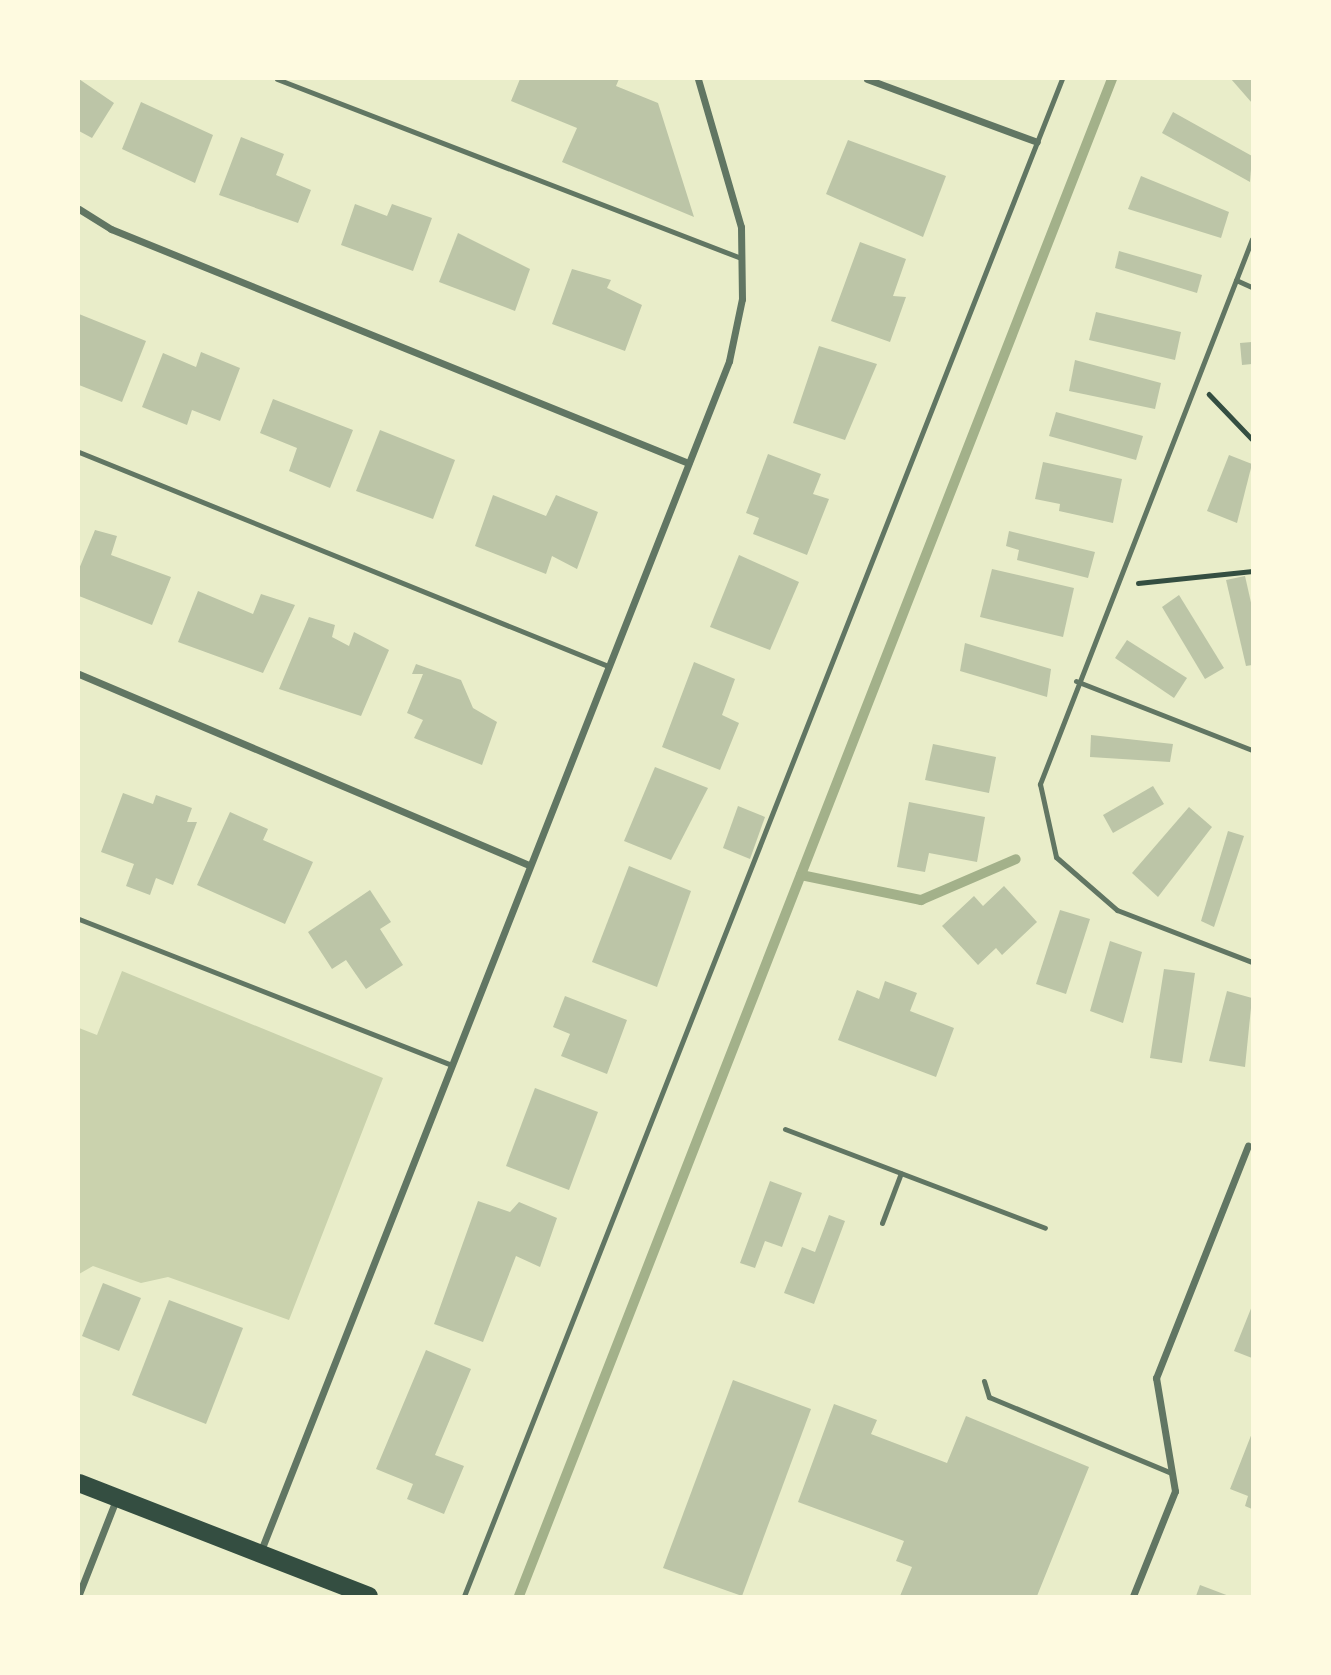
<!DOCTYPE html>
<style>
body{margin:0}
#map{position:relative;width:1331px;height:1675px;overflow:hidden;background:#e9edc9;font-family:Cabin,sans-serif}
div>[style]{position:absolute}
.green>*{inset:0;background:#cad2ad}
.stream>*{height:10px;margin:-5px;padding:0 5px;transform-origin:5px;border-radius:5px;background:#a3b18a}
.building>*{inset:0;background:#bcc5a7}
.path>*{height:4.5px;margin:-2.25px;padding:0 2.25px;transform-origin:2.25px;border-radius:2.25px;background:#344e41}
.service>*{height:5px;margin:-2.5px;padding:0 2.5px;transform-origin:2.5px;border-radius:2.5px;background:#617663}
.minor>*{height:7px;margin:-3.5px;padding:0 3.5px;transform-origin:3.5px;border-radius:3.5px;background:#617663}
.primary>*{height:18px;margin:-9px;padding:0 9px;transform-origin:9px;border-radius:9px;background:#344e41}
span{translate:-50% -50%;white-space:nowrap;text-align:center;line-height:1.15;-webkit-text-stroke:5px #fefae0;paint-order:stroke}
.frame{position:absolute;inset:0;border:80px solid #fefae0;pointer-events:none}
</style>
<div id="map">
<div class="green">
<i style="clip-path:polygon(122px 971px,383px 1078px,289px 1320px,168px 1277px,141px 1283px,93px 1266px,79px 1274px,79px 1028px,97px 1035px)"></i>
</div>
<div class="stream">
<i style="left:801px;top:875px;width:123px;rotate:11.8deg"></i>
<i style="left:921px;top:900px;width:103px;rotate:-23.3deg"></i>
<i style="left:519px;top:1596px;width:1629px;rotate:-68.65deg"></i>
</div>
<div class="building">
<i style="clip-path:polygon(79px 79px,114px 103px,92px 138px,79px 131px)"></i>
<i style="clip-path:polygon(520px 79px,619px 79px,616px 86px,658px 103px,694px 217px,562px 162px,577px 128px,511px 101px)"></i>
<i style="clip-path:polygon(1231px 79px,1252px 79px,1252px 103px)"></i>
<i style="clip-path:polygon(141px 102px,213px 135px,195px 183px,122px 149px)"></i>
<i style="clip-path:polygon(1173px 112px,1252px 156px,1250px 182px,1162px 133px)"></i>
<i style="clip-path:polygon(241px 137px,284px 154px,276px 175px,311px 190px,298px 223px,219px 195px)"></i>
<i style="clip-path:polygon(848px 140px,946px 176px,923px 237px,826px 194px)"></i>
<i style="clip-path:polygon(1141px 176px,1229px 212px,1221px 238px,1128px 209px)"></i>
<i style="clip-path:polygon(355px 204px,387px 216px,392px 204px,432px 218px,413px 271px,341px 245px)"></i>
<i style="clip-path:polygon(458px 233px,530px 269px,515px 311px,439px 282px)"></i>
<i style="clip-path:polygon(860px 242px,906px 259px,893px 296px,906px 297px,890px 342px,831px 321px)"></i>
<i style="clip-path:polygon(1119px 251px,1202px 275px,1197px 293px,1115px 268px)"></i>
<i style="clip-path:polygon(572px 269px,611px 280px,607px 288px,642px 305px,625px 351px,552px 324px)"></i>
<i style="clip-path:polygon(1096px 312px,1181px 332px,1175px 360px,1089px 340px)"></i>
<i style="clip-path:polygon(79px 314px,146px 341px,122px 402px,79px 385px)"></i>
<i style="clip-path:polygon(1252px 342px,1252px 364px,1242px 365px,1240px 343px)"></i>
<i style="clip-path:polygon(819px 346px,877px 364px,845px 440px,793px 423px)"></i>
<i style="clip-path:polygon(201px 352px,240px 368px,220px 421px,192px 410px,187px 425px,142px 407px,163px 353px,196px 367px)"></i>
<i style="clip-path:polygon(1075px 360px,1161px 383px,1155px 409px,1069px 391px)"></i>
<i style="clip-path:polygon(273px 399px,353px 430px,330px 488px,289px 471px,297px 448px,260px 433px)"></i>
<i style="clip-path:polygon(1056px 412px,1143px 436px,1136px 460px,1049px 436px)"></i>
<i style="clip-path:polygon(380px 430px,455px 460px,433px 519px,356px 491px)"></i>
<i style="clip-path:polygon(768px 454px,821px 474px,813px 494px,829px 499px,807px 555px,753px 534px,759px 518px,746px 513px)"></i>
<i style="clip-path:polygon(1229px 455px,1252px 464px,1237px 523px,1207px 511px)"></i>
<i style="clip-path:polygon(1043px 462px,1122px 479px,1113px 523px,1059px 511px,1060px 504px,1035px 499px)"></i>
<i style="clip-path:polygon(493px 495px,546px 516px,556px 495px,598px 512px,577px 569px,552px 556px,546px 574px,475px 546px)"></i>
<i style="clip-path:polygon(95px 530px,117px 536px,111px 555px,171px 577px,152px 625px,79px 596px,79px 569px)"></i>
<i style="clip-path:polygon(1009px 531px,1095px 552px,1088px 578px,1017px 560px,1019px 550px,1006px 546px)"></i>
<i style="clip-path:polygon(739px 555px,799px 582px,770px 650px,710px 627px)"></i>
<i style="clip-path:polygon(992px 569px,1074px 588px,1063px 637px,980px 617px)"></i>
<i style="clip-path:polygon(1245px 576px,1252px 607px,1252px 665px,1246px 666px,1226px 580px)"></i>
<i style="clip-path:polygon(198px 591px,253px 614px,261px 594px,295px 605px,263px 673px,178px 642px)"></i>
<i style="clip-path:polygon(1179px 595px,1224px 668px,1205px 679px,1162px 607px)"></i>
<i style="clip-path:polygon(309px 617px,335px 625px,332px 637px,349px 646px,354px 632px,389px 650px,361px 716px,279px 689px)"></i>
<i style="clip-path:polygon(1127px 640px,1187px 678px,1174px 698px,1115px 658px)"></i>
<i style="clip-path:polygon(965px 643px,1051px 669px,1047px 697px,960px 671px)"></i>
<i style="clip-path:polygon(694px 662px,735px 679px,722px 715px,739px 723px,720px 770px,662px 747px)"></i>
<i style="clip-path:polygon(416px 664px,461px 680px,473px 708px,497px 722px,482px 765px,414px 738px,423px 720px,407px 713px,423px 674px,412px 674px)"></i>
<i style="clip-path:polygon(1091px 735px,1173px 744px,1170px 762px,1090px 757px)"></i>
<i style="clip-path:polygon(933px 744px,996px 757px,989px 793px,925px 780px)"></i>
<i style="clip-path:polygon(655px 767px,708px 788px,671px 860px,624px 841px)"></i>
<i style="clip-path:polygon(1153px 786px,1164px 804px,1113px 833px,1103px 815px)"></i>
<i style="clip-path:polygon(123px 793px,153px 804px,156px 795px,192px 808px,187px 822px,197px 822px,173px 885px,156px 878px,150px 895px,126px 886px,134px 864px,101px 852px)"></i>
<i style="clip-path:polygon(909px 802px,985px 817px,977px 862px,929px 853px,925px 872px,897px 867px)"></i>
<i style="clip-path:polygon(738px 806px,765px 817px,750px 859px,723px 848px)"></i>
<i style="clip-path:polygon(1189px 807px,1212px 827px,1158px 897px,1132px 873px)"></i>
<i style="clip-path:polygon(230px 812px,268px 829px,263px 840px,313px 862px,285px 924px,197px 885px)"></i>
<i style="clip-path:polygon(1228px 831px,1244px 836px,1214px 927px,1201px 921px)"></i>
<i style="clip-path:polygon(629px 866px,691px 891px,657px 987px,592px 962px)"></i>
<i style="clip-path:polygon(1004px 886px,1037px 922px,1002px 955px,996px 948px,978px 965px,942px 926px,974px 896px,983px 906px)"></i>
<i style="clip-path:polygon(370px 890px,391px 922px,380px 929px,403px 965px,366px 989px,346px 960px,332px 969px,308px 932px)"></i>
<i style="clip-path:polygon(1060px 910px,1090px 919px,1066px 994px,1036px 984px)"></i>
<i style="clip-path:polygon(1110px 941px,1142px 952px,1123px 1023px,1090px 1011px)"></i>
<i style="clip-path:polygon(1164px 969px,1195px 973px,1182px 1063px,1150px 1058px)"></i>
<i style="clip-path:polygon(885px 981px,917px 993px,910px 1011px,954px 1028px,936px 1077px,838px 1040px,857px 990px,879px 999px)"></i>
<i style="clip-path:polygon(1227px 991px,1252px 998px,1245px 1067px,1209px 1061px)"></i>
<i style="clip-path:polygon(565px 996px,627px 1020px,607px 1074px,561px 1056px,570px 1034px,553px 1027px)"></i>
<i style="clip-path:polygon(535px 1088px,598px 1112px,569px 1190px,506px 1166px)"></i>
<i style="clip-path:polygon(770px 1181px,802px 1193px,782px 1247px,765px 1241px,755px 1268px,740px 1263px)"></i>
<i style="clip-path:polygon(478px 1201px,510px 1212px,519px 1202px,557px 1218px,540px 1267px,516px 1256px,483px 1342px,434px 1324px)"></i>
<i style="clip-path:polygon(829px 1215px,845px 1221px,814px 1304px,784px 1293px,802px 1247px,815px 1252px)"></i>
<i style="clip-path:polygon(103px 1283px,141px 1298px,119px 1351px,82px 1336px)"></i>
<i style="clip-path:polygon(169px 1300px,243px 1328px,206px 1424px,132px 1395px)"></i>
<i style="clip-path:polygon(1252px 1306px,1252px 1358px,1234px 1351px)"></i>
<i style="clip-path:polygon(426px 1350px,471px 1369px,435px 1455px,464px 1466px,444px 1514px,407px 1499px,413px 1484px,376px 1469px)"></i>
<i style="clip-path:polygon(733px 1380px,811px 1409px,742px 1596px,663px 1568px)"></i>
<i style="clip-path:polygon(834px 1404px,877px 1420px,871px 1434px,947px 1463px,966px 1416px,1089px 1467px,1037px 1596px,900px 1596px,912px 1567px,896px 1561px,904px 1541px,798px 1502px)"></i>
<i style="clip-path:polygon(1252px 1433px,1252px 1509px,1245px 1506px,1248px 1496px,1230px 1489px)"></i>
<i style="clip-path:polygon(1200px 1585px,1229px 1596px,1196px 1596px)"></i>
</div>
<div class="path">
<i style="left:1209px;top:394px;width:62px;rotate:46.3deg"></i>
<i style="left:1138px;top:583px;width:115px;rotate:-6deg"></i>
</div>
<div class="service">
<i style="left:277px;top:79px;width:498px;rotate:21.1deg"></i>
<i style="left:1252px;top:239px;width:585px;rotate:111.26deg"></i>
<i style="left:1040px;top:784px;width:75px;rotate:77.6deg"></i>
<i style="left:1056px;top:857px;width:81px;rotate:41deg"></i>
<i style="left:1117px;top:910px;width:145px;rotate:21.1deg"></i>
<i style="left:1236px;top:280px;width:17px;rotate:24deg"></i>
<i style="left:79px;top:452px;width:571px;rotate:22.03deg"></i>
<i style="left:1076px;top:681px;width:189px;rotate:21.4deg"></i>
<i style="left:79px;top:919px;width:400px;rotate:21.4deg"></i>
<i style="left:785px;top:1129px;width:278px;rotate:20.8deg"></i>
<i style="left:882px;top:1223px;width:53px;rotate:-69.2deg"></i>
<i style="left:984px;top:1381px;width:17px;rotate:73deg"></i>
<i style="left:989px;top:1397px;width:198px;rotate:22.6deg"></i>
<i style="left:464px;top:1596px;width:1631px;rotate:-68.49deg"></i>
</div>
<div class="minor">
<i style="left:867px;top:79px;width:181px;rotate:20.3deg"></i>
<i style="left:79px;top:209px;width:38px;rotate:32deg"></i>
<i style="left:111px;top:229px;width:623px;rotate:22.07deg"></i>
<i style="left:79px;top:674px;width:488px;rotate:23deg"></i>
<i style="left:260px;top:1553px;width:1281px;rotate:-68.52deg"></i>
<i style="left:729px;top:361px;width:63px;rotate:-78.2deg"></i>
<i style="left:742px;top:299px;width:72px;rotate:-90.8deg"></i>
<i style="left:741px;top:227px;width:154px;rotate:-106.2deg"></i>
<i style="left:79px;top:1594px;width:104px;rotate:-68.6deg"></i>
<i style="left:1133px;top:1596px;width:113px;rotate:-68.2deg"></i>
<i style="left:1175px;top:1491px;width:115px;rotate:-99.5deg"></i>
<i style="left:1156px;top:1378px;width:250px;rotate:-68.4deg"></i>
</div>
<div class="primary">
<i style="left:79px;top:1483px;width:311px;rotate:21.3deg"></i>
</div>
<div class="frame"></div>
</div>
